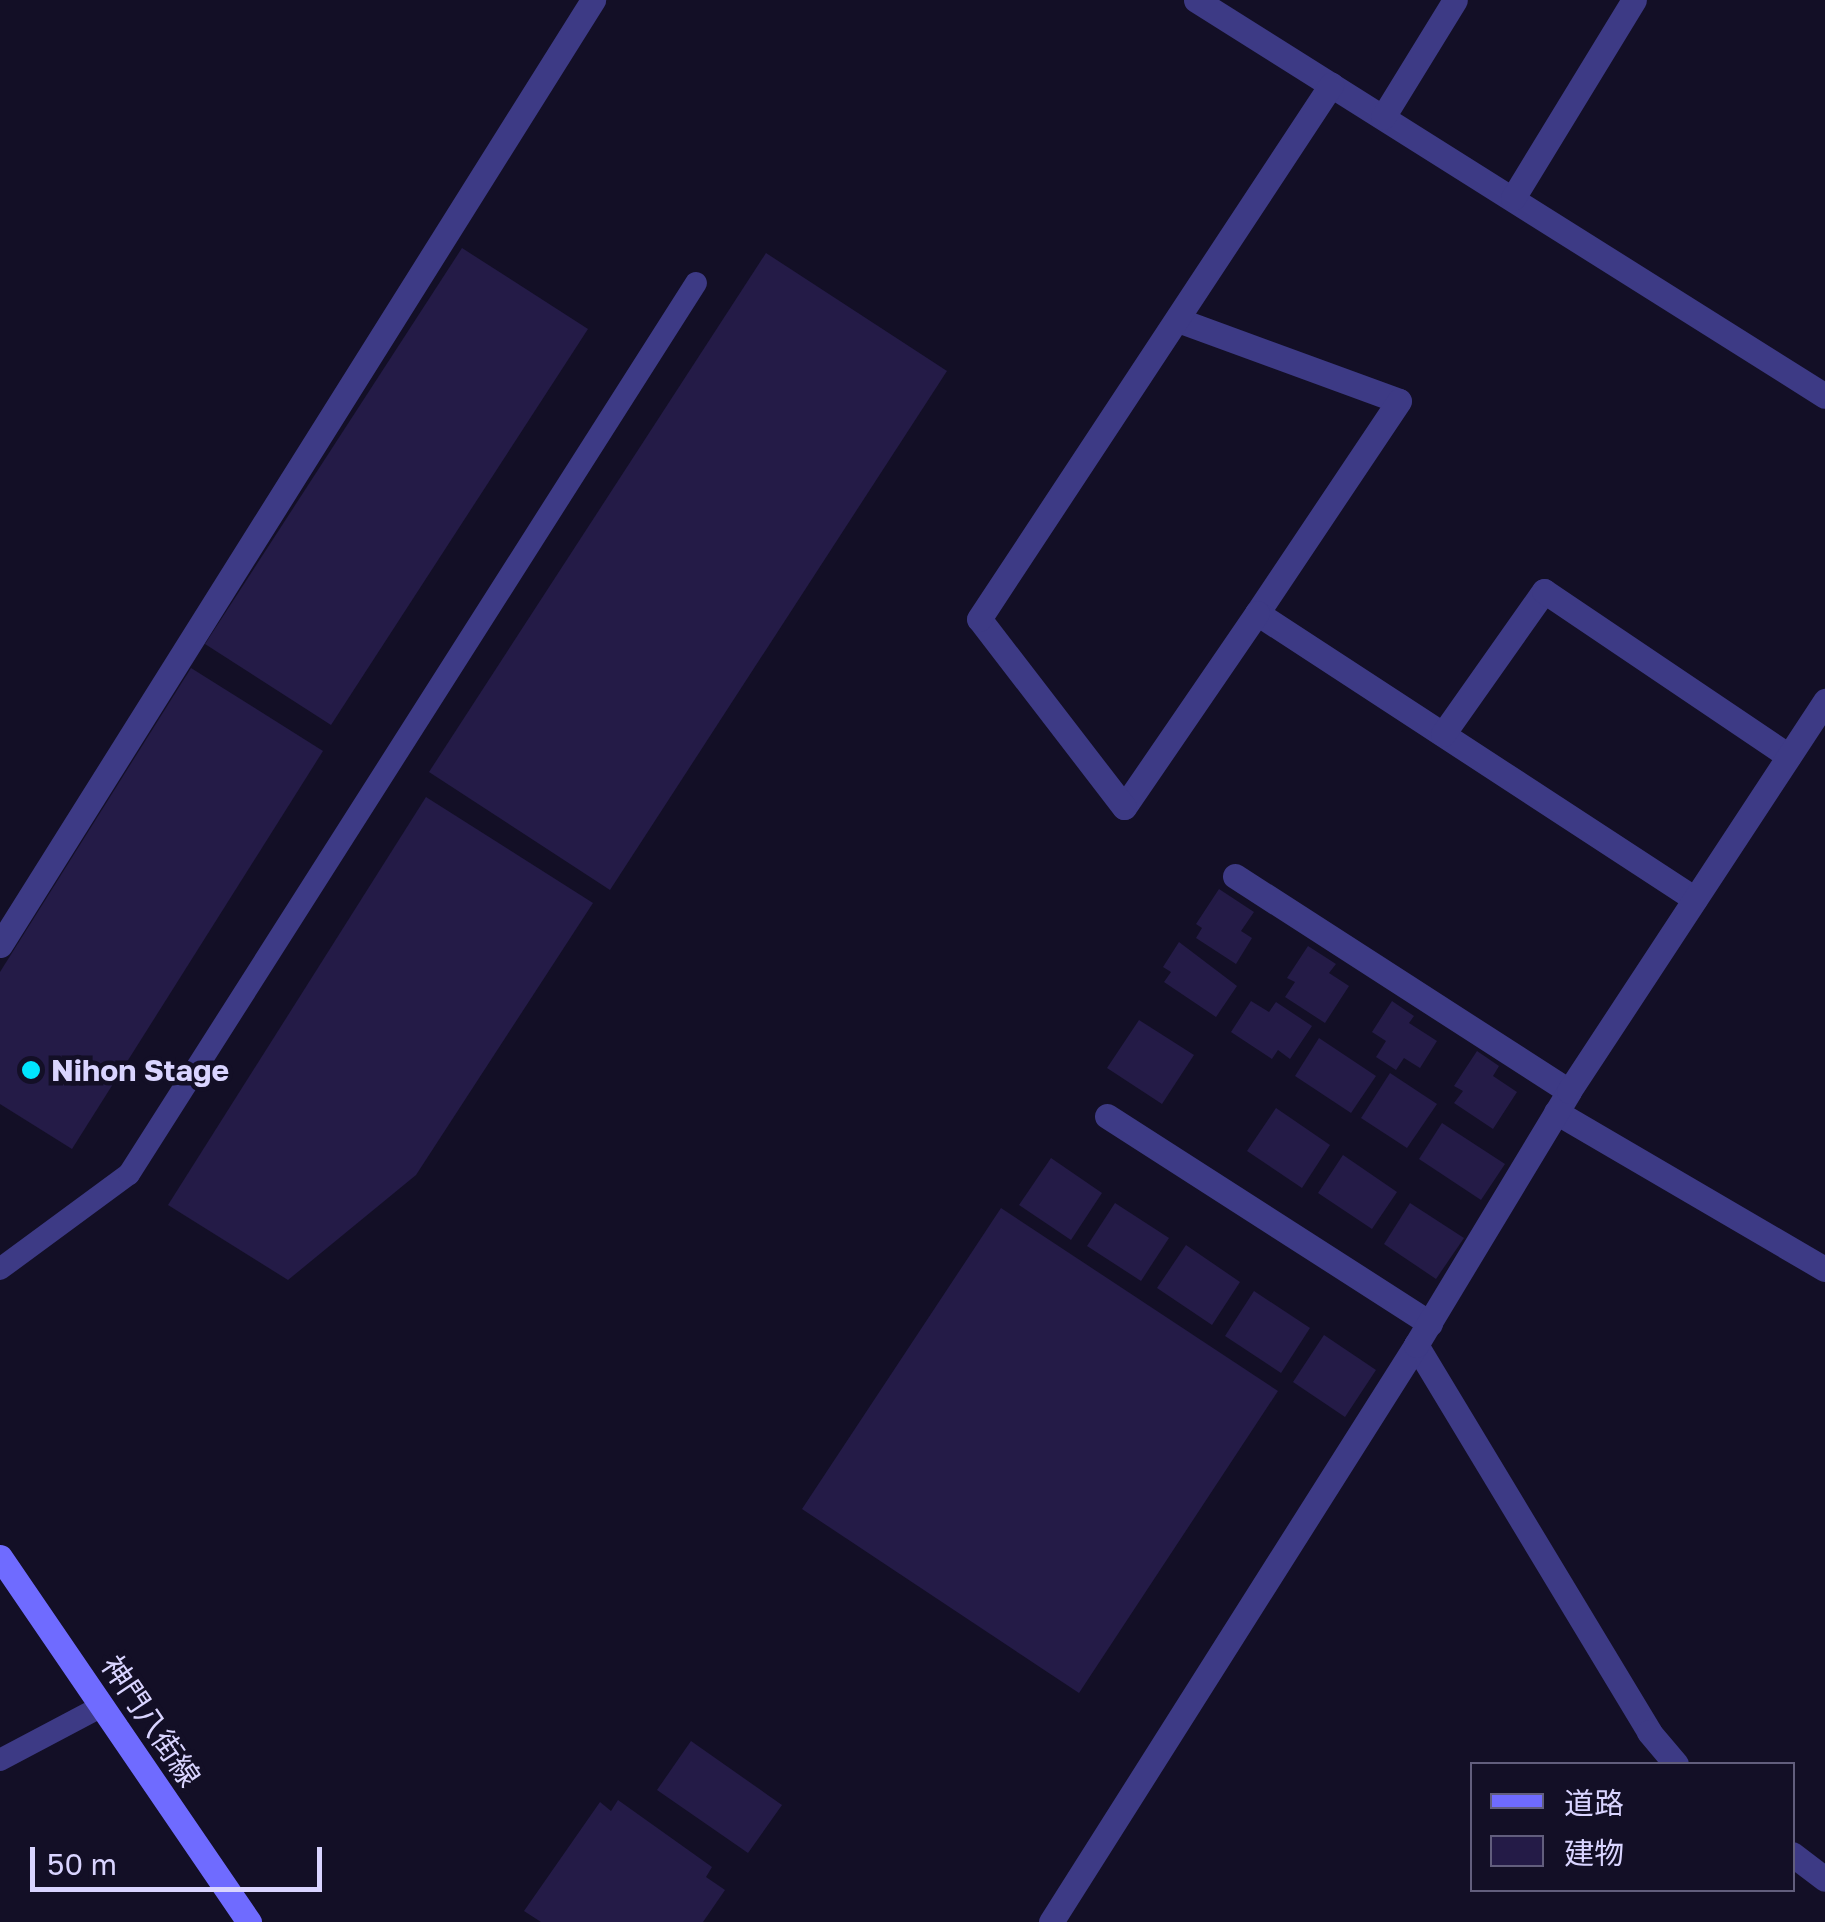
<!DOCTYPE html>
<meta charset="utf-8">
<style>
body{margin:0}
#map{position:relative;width:1825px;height:1922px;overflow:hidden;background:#130f26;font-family:"Golos Text","Noto Sans JP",sans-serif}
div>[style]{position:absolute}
.building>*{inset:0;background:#241b47}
.lane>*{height:22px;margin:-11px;padding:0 11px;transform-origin:11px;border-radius:11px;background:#3d3a85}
.street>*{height:25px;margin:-12.5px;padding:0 12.5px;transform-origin:12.5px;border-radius:12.5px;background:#3d3a85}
.secondary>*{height:25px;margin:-12.5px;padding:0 12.5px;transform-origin:12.5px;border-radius:12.5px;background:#6f6bff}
.dots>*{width:28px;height:28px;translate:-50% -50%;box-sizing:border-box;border:5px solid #130f26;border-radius:50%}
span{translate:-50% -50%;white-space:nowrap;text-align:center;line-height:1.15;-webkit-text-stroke:9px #130f26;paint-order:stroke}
.poi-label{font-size:30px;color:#d9d4ff;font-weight:700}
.left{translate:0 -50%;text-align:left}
.street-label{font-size:30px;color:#d9d4ff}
.legend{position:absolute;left:1470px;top:1762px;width:325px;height:130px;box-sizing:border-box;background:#130f26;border:2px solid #625e7d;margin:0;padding:12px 18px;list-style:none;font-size:30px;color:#d9d4ff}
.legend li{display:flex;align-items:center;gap:20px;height:50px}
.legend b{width:50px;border:2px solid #625e7d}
.scale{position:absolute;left:30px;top:1847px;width:292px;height:45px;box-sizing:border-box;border:5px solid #d9d4ff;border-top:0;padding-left:12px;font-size:30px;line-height:35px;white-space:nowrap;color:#d9d4ff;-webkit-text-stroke:8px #130f26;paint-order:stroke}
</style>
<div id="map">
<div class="building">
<i style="clip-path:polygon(462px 248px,588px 329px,331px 725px,205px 644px)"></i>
<i style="clip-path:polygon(766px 253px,947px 371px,610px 890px,429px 772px)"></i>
<i style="clip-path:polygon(191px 668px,323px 751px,72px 1149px,0 1104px,0 972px)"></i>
<i style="clip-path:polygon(426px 797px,593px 903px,416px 1175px,288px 1280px,168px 1205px)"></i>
<i style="clip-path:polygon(1219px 889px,1254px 912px,1241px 931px,1252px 938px,1236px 964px,1196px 938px,1202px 928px,1196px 924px)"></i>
<i style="clip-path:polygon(1179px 942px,1237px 986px,1216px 1017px,1164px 982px,1171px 972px,1163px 967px)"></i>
<i style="clip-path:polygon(1308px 946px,1336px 964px,1329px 973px,1349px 986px,1325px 1023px,1285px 997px,1295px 982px,1287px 978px)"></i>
<i style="clip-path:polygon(1251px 1001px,1269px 1012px,1276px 1002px,1312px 1026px,1290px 1059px,1278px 1050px,1272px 1059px,1231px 1032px)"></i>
<i style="clip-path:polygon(1392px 1001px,1414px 1016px,1409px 1023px,1437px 1041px,1420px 1068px,1404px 1058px,1396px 1070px,1376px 1057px,1386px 1041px,1372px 1032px)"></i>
<i style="clip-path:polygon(1139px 1020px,1194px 1055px,1162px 1104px,1107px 1068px)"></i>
<i style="clip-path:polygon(1319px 1038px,1376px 1076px,1351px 1113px,1295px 1076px)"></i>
<i style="clip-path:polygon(1477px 1051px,1499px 1066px,1493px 1076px,1517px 1092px,1493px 1129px,1454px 1103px,1463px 1091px,1454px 1086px)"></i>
<i style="clip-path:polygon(1390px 1073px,1437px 1104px,1407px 1148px,1361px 1118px)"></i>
<i style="clip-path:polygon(1276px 1108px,1330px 1145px,1302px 1188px,1247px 1151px)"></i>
<i style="clip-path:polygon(1442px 1123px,1505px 1164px,1481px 1200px,1419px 1159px)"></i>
<i style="clip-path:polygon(1343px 1155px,1397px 1192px,1372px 1229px,1318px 1193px)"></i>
<i style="clip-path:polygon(1051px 1158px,1102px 1193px,1071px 1240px,1019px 1205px)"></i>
<i style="clip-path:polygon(1115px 1203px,1169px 1238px,1141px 1281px,1087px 1246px)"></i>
<i style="clip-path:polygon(1410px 1203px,1464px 1238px,1436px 1279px,1384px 1244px)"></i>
<i style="clip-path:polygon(1001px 1208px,1278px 1391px,1079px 1693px,802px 1509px)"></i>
<i style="clip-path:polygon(1186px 1245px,1240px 1282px,1212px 1325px,1157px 1288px)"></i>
<i style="clip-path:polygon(1254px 1291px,1310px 1328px,1281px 1373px,1225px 1336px)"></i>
<i style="clip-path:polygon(1324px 1335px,1376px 1370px,1345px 1417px,1293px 1382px)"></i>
<i style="clip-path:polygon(691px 1741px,782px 1805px,748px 1853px,657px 1790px)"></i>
<i style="clip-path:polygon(618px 1800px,712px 1867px,706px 1877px,725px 1890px,703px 1922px,541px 1922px,524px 1911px,600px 1802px,611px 1811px)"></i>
</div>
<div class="lane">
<i style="left:0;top:1269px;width:160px;rotate:-36.4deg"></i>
<i style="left:129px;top:1174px;width:1056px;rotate:-57.53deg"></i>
<i style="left:0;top:1760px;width:115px;rotate:-27.9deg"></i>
</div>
<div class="street">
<i style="left:1196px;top:0;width:743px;rotate:32.19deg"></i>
<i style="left:1383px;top:117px;width:137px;rotate:-58.4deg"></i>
<i style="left:1513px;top:198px;width:232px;rotate:-58.6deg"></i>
<i style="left:1178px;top:320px;width:235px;rotate:20.1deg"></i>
<i style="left:1399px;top:401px;width:255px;rotate:123.8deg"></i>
<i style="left:1257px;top:613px;width:523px;rotate:33.14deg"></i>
<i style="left:1257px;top:613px;width:235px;rotate:124.4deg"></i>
<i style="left:1124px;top:807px;width:237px;rotate:-127.6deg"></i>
<i style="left:979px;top:619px;width:640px;rotate:-56.61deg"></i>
<i style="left:1443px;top:734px;width:175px;rotate:-54.8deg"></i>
<i style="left:1544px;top:591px;width:295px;rotate:34deg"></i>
<i style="left:1235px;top:876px;width:397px;rotate:32.8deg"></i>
<i style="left:0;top:945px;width:1116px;rotate:-57.89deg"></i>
<i style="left:1556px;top:1112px;width:311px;rotate:30.3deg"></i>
<i style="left:1107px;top:1116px;width:384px;rotate:32.7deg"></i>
<i style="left:1416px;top:1345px;width:452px;rotate:58.9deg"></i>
<i style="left:1649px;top:1732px;width:42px;rotate:49.8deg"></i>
<i style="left:1792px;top:1854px;width:41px;rotate:37.1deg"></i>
<i style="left:1051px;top:1922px;width:683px;rotate:-57.68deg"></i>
<i style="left:1416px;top:1345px;width:297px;rotate:-58.9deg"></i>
<i style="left:1569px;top:1091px;width:467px;rotate:-56.7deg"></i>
</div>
<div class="secondary">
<i style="left:0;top:1557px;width:442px;rotate:55.7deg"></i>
</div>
<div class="dots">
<i style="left:31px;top:1070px;background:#00e5ff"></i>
</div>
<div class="poi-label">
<span class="left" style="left:51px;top:1070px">Nihon Stage</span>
</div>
<div class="street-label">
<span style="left:151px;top:1721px;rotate:56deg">神門八街線</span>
</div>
<ul class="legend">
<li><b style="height:12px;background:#6f6bff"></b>道路</li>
<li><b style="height:28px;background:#241b47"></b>建物</li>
</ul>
<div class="scale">50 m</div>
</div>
